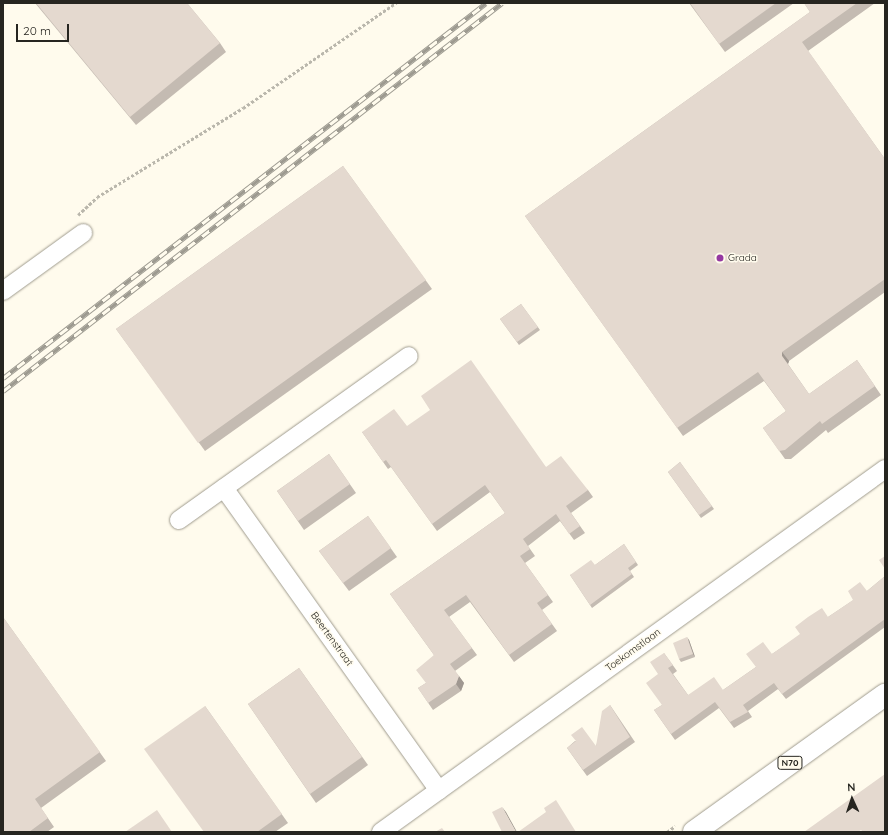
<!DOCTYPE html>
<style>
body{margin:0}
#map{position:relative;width:888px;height:835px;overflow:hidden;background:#fffbed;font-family:Quicksand,sans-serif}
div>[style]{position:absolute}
.path>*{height:2.5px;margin-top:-1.25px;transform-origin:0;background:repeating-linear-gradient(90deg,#bab7ac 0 3px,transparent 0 5px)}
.roads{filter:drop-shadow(0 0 1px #a09c8f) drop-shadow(0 0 1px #a09c8f)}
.minor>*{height:18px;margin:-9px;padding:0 9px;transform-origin:9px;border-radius:9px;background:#fff}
.major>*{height:22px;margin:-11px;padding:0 11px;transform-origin:11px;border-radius:11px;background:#fff}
.rail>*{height:4.5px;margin-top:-2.25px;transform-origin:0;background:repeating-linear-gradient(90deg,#fffbed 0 9px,#9d9a90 0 18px);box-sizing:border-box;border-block:1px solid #9d9a90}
.wall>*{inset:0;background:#c4bbb2}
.shaded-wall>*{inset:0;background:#a09891}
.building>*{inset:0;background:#e4d9cf}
.dots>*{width:11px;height:11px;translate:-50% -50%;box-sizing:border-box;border:2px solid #fffbed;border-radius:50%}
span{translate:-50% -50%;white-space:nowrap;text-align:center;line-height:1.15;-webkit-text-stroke:3px #fffbed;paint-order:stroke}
.shield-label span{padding:1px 3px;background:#fffbed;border:1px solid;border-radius:3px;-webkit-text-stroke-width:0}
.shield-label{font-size:9px;color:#262520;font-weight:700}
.poi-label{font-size:10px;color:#262520}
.left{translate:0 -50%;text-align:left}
.street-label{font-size:10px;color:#262520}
.frame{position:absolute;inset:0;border:4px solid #262520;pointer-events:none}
.north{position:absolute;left:832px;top:779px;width:40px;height:40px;-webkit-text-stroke:3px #fffbed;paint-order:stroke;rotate:357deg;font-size:11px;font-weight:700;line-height:16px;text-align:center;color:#262520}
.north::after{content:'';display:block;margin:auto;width:14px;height:18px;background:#262520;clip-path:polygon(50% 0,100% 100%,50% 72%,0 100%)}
.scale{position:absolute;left:16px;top:24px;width:53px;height:18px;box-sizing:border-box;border:2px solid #262520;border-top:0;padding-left:5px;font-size:12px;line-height:14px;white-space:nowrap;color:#262520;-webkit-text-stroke:3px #fffbed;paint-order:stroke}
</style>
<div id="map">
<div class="path">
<i style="left:78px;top:215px;width:26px;rotate:-43deg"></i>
<i style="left:97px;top:197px;width:171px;rotate:-31.4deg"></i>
<i style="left:243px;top:108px;width:186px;rotate:-34.5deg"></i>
<i style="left:667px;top:832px;width:10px;rotate:-37deg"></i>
</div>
<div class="roads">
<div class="minor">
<i style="left:3px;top:291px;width:99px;rotate:-35.9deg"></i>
<i style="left:224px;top:488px;width:371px;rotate:54.6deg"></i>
<i style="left:179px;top:520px;width:282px;rotate:-35.5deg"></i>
<i style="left:381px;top:832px;width:621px;rotate:-35.76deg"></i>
</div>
<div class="major">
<i style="left:694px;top:832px;width:235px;rotate:-35.7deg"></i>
</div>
</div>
<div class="rail">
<i style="left:3px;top:378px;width:611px;rotate:-37.83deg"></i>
<i style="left:3px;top:391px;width:632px;rotate:-37.87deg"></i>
</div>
<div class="wall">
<i style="clip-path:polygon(35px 3px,187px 3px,220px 43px,226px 52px,136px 125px)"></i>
<i style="clip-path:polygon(689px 3px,794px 3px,725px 52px)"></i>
<i style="clip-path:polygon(804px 3px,875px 3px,808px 51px,885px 159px,885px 292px,789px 361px,788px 364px,809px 394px,857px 360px,881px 395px,828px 433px,826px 430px,791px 459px,785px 459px,763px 428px,786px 411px,764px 381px,683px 436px,525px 216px,810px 12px)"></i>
<i style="clip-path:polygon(343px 166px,432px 289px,205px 451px,116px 329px)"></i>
<i style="clip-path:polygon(521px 304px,540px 330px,519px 345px,500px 319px)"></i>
<i style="clip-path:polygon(407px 426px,546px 467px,588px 490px,593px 497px,571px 513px,585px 533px,574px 540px,560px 521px,528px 546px,535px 556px,525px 563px,553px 602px,542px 610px,557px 631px,514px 662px,470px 602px,449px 617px,477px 655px,455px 671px,464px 683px,461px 691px,433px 710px,418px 688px,426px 683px,434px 655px,390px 594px,505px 513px,490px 492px,437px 531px,391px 467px,388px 469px,362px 432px)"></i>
<i style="clip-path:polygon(329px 454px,356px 493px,304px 530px,277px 491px)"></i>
<i style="clip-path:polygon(680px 462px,714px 509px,701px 518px,668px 472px)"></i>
<i style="clip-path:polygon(368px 516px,397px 557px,349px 591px,319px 551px)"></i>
<i style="clip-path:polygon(624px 544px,638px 565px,630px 571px,634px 577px,592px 608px,570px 575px,595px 565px)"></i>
<i style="clip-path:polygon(885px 576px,885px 627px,786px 699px,778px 689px,748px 711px,752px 717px,734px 728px,719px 708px,675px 740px,654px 710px,662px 705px,658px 674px,664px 653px,677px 671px,673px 674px,688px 695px,723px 690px,756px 667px,772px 654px,828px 617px,867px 591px)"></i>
<i style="clip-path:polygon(3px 617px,106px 761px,41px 808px,54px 827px,47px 832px,3px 832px)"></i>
<i style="clip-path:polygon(689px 640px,695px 657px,681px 662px,679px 659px)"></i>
<i style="clip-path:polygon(299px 668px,368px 765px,316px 803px,248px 704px)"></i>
<i style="clip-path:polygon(610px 705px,635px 742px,587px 776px,567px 748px,575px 741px,596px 746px)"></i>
<i style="clip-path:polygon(205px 706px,288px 823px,275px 832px,204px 832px)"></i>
</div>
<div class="shaded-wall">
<i style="clip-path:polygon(782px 352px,789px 361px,788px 364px,782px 356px)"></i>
<i style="clip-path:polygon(687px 637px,689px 640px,695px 657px,693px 654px)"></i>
<i style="clip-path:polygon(459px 676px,464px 683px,461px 691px,456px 684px)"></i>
<i style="clip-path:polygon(502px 807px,506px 812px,517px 832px,516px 832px)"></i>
</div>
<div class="building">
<i style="clip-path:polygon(36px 3px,187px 3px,220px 43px,130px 117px)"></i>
<i style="clip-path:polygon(690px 3px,776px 3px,719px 44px)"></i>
<i style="clip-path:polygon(804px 3px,857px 3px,802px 42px,885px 159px,885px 279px,782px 352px,782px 356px,809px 394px,857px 360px,875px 386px,822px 424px,820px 421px,785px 450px,779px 451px,763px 428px,786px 411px,758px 372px,677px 428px,525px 216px,810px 12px)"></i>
<i style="clip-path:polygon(343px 166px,426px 280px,198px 443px,116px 329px)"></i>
<i style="clip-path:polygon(521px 304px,538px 327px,517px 342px,500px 319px)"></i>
<i style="clip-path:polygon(471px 360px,546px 467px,561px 456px,588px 490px,566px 506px,580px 526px,569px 534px,556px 514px,523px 539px,530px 549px,520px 556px,548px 595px,537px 603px,552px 624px,509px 655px,466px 595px,444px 610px,472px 648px,450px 664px,459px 676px,456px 684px,428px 703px,418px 688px,426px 683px,416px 670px,434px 655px,390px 594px,505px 513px,485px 485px,432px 524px,386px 460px,383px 462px,362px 432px,394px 409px,407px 426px,430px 410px,421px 396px)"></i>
<i style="clip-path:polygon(329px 454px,350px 484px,298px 521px,277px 491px)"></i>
<i style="clip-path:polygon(680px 462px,712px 506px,699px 515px,668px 472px)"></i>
<i style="clip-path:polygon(368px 516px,391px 548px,343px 583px,319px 551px)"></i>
<i style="clip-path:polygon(624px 544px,636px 562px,628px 568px,632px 574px,590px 605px,570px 575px,591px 560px,595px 565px)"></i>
<i style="clip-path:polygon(885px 556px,885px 569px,879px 560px)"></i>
<i style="clip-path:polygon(885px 576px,885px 619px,782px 694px,774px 683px,743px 705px,748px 712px,730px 722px,715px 702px,671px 734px,654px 710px,662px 705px,646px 683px,658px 674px,650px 662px,664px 653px,673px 665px,668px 668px,688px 695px,714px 677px,723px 690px,756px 667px,746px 654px,763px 642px,772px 654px,800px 634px,795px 627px,808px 617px,822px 608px,828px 617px,853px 600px,848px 591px,860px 582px,867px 591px)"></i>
<i style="clip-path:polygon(3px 617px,100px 752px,35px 799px,48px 818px,29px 832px,3px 832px)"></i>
<i style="clip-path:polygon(687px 637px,693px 654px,679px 659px,673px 643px)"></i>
<i style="clip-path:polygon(299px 668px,362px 757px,310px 794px,248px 704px)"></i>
<i style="clip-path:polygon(610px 705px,630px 737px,583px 770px,567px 748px,576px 741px,571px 735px,582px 727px,596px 746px,602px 711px)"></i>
<i style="clip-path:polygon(205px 706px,282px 814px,257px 832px,204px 832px,144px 749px)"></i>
<i style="clip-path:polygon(885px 774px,885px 832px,863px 832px,861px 830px,858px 832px,804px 832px)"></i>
<i style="clip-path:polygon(556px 800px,576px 832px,518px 832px,546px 812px,544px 808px)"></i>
<i style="clip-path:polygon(502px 807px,516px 832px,502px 832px,492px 812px)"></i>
<i style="clip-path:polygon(157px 810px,172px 832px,125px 832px)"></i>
<i style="clip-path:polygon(442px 828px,445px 832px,435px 832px)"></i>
</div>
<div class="dots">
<i style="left:720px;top:258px;background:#9538a2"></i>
</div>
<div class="shield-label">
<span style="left:790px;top:763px">N70</span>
</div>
<div class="poi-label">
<span class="left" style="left:728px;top:258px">Grada</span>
</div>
<div class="street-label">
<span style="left:332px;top:639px;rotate:54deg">Beertenstraat</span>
<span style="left:633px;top:650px;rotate:-36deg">Toekomstlaan</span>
</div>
<div class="frame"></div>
<div class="north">N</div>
<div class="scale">20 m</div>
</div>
